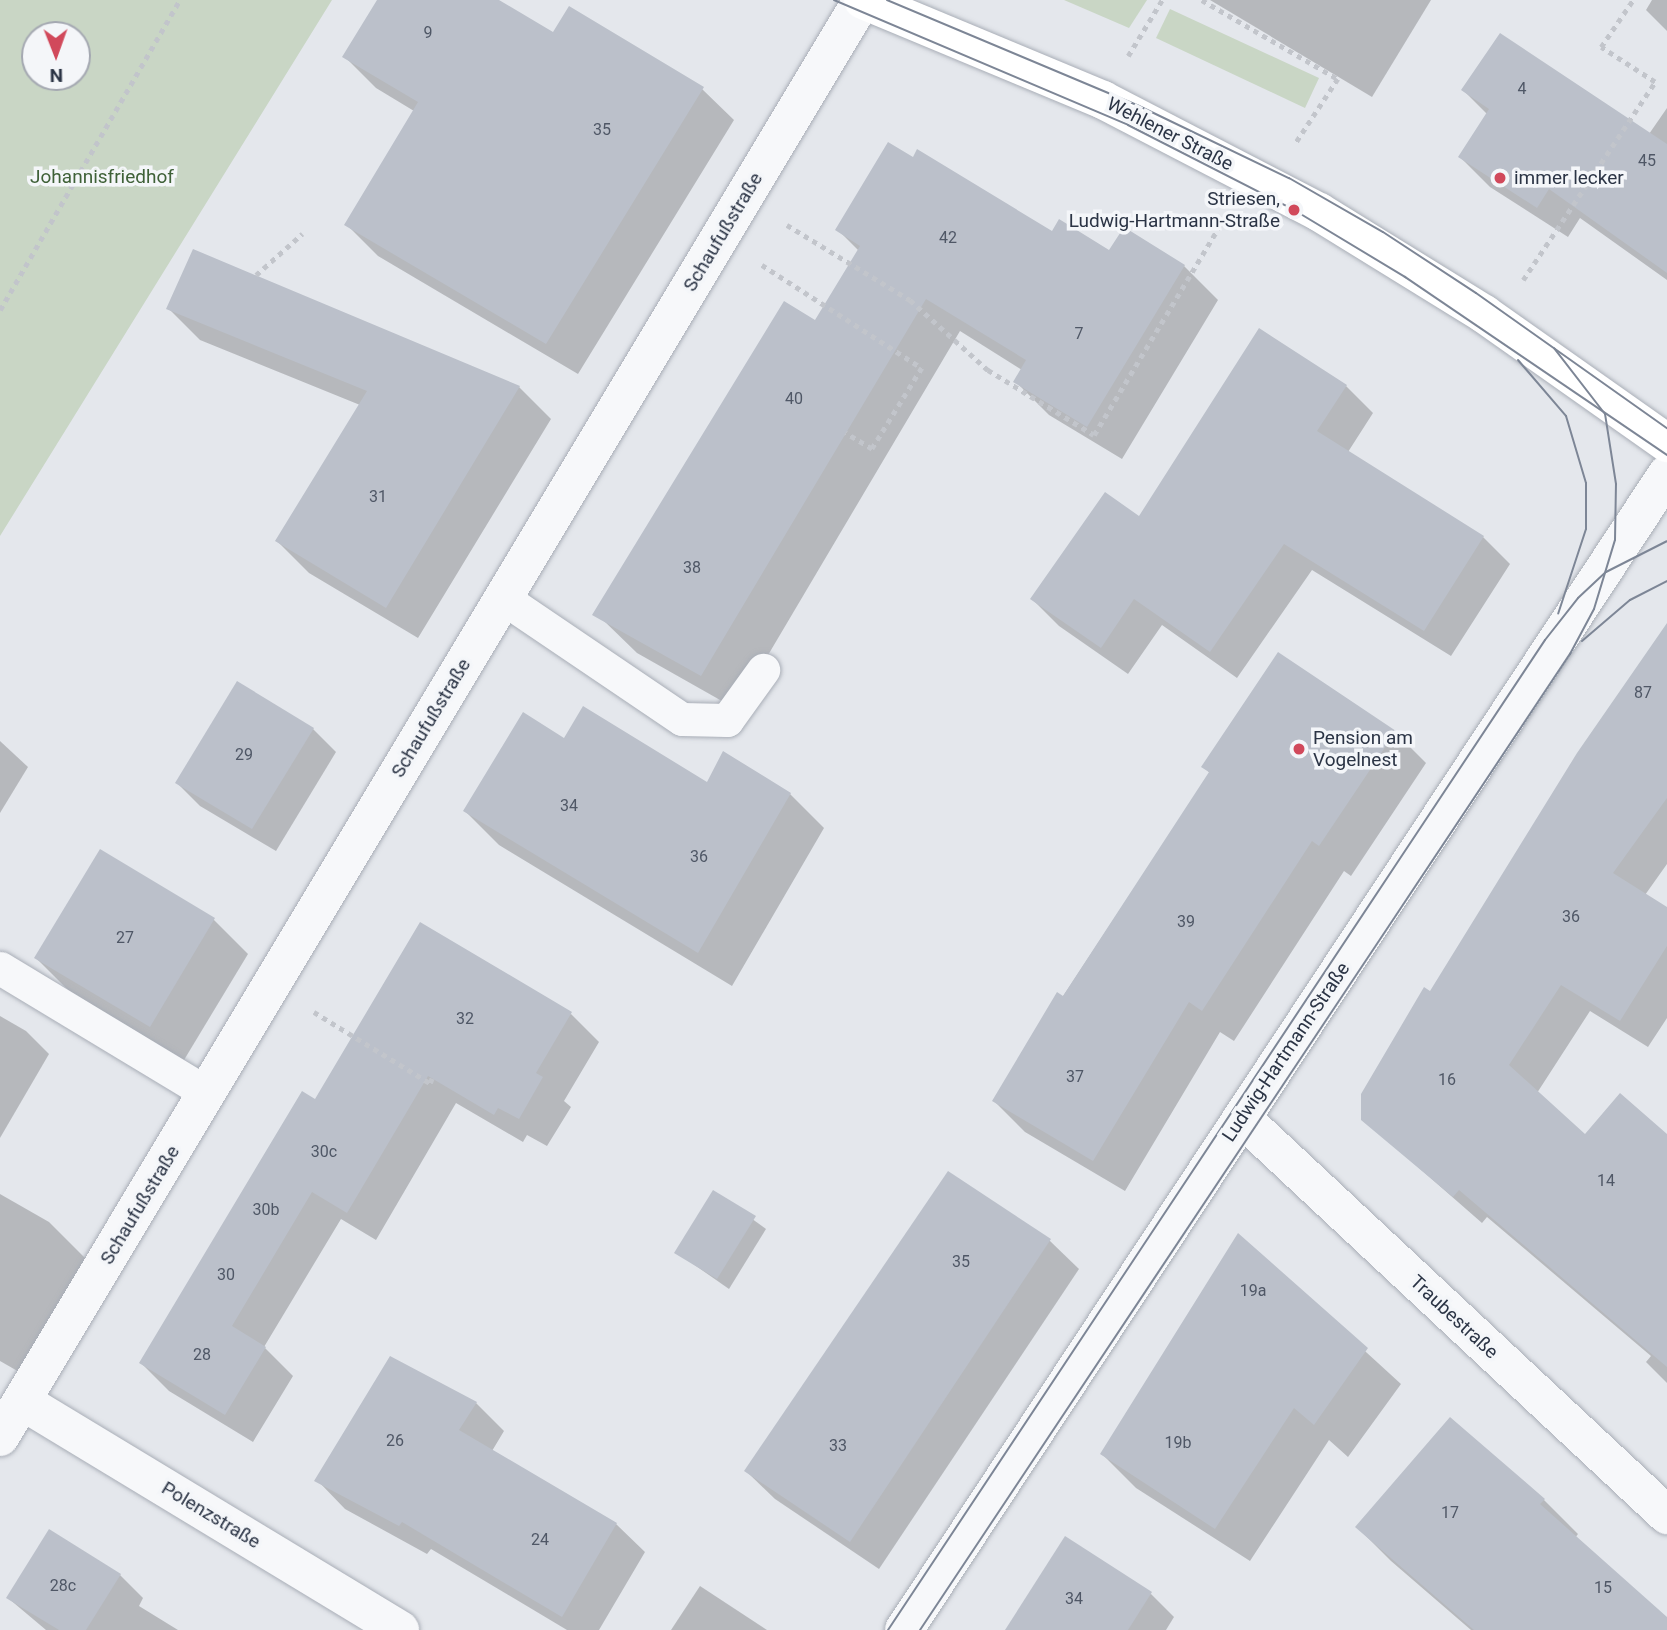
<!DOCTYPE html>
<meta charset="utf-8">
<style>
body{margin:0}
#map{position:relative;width:1667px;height:1630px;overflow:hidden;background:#e4e7ec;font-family:Roboto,sans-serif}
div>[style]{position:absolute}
.green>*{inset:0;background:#c9d6c5}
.shadow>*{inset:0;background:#0003}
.building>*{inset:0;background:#bbc0ca}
.path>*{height:4.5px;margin-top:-2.25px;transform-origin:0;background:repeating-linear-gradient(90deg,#c2c5cb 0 5px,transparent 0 10px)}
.roads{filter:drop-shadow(0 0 2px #a9aeb7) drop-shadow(0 0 2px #a9aeb7)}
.service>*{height:33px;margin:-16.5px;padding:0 16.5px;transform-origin:16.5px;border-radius:16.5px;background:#f7f8fa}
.minor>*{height:38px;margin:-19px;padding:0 19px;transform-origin:19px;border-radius:19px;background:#f7f8fa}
.secondary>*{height:38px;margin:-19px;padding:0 19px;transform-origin:19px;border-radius:19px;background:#fff}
.tram>*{height:2px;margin:-1px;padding:0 1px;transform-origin:1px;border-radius:1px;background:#7d8696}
.dots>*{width:19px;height:19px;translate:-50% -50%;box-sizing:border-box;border:4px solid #f4f6f9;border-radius:50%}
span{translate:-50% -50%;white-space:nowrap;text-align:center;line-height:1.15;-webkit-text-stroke:7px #f4f6f9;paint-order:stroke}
.number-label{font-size:16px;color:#4f5766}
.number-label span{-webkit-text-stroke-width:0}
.street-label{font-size:19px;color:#2b3445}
.park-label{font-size:19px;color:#3f6138}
.poi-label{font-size:19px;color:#2b3445}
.left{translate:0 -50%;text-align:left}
.right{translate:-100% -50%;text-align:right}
.north{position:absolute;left:21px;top:21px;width:70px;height:70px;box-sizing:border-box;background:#f4f6f9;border:2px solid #a4a8b1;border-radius:50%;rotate:179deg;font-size:19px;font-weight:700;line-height:28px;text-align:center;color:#2b3445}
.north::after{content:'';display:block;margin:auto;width:24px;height:32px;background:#d1495b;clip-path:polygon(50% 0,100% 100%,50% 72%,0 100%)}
</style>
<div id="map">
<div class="green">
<i style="clip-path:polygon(evenodd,0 0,332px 0,0 536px,0 0,35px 35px,77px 35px,77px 77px,35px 77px,35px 35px)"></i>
<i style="clip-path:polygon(1064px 0,1147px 0,1129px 28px)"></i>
<i style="clip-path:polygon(1170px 9px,1319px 78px,1305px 108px,1156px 38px)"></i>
</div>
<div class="shadow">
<i style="clip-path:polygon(379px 0,496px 0,553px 35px,702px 89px,734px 120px,578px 374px,378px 256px,346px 224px,414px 111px,376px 88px,345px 57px)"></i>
<i style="clip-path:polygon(1210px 0,1431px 0,1372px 97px)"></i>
<i style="clip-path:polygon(1652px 0,1667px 0,1667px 31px,1646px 10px)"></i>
<i style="clip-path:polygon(1463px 90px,1649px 134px,1667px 108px,1667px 280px,1580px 218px,1568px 237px,1490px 187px,1460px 157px,1487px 114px)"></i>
<i style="clip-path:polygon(837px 229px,1053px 233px,1110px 252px,1184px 266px,1218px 300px,1122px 459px,1049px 415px,1015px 381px,1022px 370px,960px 331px,736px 709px,637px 653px,602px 619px,815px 323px,859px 251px)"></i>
<i style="clip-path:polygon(168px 308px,519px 387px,551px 419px,418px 638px,309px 573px,277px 541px,360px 405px,200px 340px)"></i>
<i style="clip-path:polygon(1346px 386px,1373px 413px,1348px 452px,1483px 537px,1510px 564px,1451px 656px,1312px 570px,1237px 678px,1162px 625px,1128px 674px,1059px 626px,1032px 599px,1140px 519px)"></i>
<i style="clip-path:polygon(1667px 626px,1667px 864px,1645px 895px,1667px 909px,1667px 1018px,1648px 1047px,1590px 1011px,1537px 1093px,1585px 1136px,1667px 1136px,1667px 1383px,1646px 1362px,1651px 1356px,1487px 1217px,1482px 1223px,1363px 1119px,1431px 994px)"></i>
<i style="clip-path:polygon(313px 729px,336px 752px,276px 851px,200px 806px,177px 783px)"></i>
<i style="clip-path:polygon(1395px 732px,1426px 763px,1351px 876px,1344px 871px,1234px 1041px,1220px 1032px,1125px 1191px,1025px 1132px,994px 1101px,1210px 773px,1203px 767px)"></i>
<i style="clip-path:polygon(565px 740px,707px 784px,790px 794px,824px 828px,732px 986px,499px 845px,465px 811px)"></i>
<i style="clip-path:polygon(0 741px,28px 767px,0 813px)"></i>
<i style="clip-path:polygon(101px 851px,214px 920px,248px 954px,184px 1060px,70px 992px,36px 958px)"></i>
<i style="clip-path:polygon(571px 1014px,599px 1042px,564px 1101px,571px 1107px,547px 1146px,527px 1135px,523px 1142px,456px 1103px,376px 1240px,341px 1219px,264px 1347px,293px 1376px,253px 1442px,169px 1391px,141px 1363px,316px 1102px)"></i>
<i style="clip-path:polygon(0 1016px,26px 1031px,49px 1054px,0 1138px)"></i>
<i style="clip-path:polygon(948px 1173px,1050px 1241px,1079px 1269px,879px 1569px,775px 1499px,746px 1471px)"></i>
<i style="clip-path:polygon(0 1194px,49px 1222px,105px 1278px,42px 1385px,0 1361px)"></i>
<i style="clip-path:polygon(726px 1200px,766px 1229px,729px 1289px,676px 1252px)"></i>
<i style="clip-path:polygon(1239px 1236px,1401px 1384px,1348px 1457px,1329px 1440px,1250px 1561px,1136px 1488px,1102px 1454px)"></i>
<i style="clip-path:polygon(476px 1403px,504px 1431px,492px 1451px,616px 1524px,645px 1552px,599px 1630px,567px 1630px,431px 1549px,427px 1554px,345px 1509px,317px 1480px)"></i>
<i style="clip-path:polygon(1450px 1420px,1544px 1500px,1578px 1534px,1575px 1538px,1667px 1620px,1667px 1630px,1471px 1630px,1391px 1561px,1357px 1527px)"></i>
<i style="clip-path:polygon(120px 1575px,143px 1598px,139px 1606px,178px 1630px,46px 1630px,8px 1598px)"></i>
<i style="clip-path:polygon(700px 1586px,767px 1630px,671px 1630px)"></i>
<i style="clip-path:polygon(1151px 1594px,1174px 1617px,1166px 1630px,1007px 1630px)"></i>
</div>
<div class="building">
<i style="clip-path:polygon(377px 0,499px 0,553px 32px,569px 6px,704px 87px,546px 344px,344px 225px,418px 102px,342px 57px)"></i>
<i style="clip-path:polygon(1500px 33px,1667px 144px,1667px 273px,1549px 189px,1537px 208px,1458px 157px,1489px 109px,1461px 90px)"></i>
<i style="clip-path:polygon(888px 142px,913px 157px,917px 149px,1052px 231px,1059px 219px,1109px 250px,1124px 227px,1185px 265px,1087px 427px,1013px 382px,1026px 360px,926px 299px,701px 676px,592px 615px,784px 301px,815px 320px,860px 246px,835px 230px)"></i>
<i style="clip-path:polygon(193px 249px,520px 386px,386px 608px,275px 541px,367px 391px,166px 309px)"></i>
<i style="clip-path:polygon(1259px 328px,1347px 385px,1317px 431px,1484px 536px,1424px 631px,1284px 544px,1210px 652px,1134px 599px,1101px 648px,1030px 599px,1105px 492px,1139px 516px)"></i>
<i style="clip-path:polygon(1667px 623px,1667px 798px,1613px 873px,1667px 907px,1667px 946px,1620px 1021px,1561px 985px,1509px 1065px,1585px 1134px,1620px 1093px,1667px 1134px,1667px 1367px,1459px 1190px,1453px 1197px,1361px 1120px,1361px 1094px,1424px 987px,1430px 991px,1577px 753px)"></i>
<i style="clip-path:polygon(1278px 652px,1396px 731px,1319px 846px,1312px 841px,1202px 1011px,1189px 1002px,1093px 1161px,992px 1101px,1057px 992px,1063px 996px,1209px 772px,1201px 767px)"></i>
<i style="clip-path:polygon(237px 681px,314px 728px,252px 829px,175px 783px)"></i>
<i style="clip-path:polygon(583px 706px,707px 782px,723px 751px,791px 793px,698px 953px,463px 811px,523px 712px,564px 738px)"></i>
<i style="clip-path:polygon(100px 849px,215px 918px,150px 1027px,34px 958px)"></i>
<i style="clip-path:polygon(420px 922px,572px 1012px,536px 1073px,543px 1077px,519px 1119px,498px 1108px,494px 1115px,428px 1076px,347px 1213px,312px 1192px,232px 1326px,266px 1347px,225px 1415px,139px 1363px,302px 1091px,315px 1099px)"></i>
<i style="clip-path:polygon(948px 1171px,1051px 1239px,850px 1542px,744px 1471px)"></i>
<i style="clip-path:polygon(713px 1190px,756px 1216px,717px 1279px,674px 1253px)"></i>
<i style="clip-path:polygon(1238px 1233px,1368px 1348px,1314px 1425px,1294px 1408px,1215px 1529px,1100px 1454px)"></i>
<i style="clip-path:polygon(390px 1356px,477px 1402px,459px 1430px,617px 1523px,562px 1617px,402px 1522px,399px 1526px,314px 1481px)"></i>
<i style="clip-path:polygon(1450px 1417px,1545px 1499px,1540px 1504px,1667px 1617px,1667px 1630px,1474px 1630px,1355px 1527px)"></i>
<i style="clip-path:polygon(49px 1529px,121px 1574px,86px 1630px,59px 1630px,6px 1598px)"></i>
<i style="clip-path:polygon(1065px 1536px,1152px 1592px,1128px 1630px,1005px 1630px)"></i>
</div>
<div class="path">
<i style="left:1202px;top:0;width:157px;rotate:30.2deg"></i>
<i style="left:1338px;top:79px;width:77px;rotate:123.3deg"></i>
<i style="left:1128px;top:56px;width:66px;rotate:-58.7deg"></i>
<i style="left:787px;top:225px;width:144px;rotate:31.4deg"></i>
<i style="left:910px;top:300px;width:105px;rotate:41.9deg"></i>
<i style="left:988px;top:370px;width:124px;rotate:31.5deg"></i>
<i style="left:1094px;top:435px;width:251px;rotate:-59deg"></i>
<i style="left:762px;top:265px;width:190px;rotate:32.8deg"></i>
<i style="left:922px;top:368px;width:95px;rotate:121.7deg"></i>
<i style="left:872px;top:449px;width:31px;rotate:-149deg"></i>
<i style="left:256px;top:275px;width:62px;rotate:-41.7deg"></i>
<i style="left:1523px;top:280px;width:238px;rotate:-56.3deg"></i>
<i style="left:1655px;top:82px;width:64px;rotate:-147.1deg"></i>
<i style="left:1601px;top:47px;width:57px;rotate:-55.8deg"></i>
<i style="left:0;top:310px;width:358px;rotate:-59.9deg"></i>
<i style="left:314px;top:1012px;width:136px;rotate:31.5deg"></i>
<i style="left:430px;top:1083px;width:5px;rotate:-68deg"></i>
</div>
<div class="roads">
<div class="service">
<i style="left:503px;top:598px;width:216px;rotate:34.1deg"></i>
<i style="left:682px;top:719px;width:45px;rotate:1.3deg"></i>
<i style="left:727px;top:720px;width:62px;rotate:-54.2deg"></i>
<i style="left:0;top:968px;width:242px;rotate:31.1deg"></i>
</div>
<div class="minor">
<i style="left:1242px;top:1118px;width:582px;rotate:43.05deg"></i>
<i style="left:22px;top:1401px;width:442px;rotate:31.2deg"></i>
<i style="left:0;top:1437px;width:1676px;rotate:-59.04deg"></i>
<i style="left:904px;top:1630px;width:1385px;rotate:-56.57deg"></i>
</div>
<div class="secondary">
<i style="left:863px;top:0;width:260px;rotate:22.6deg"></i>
<i style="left:1103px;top:100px;width:243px;rotate:27.4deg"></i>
<i style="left:1319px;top:212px;width:194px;rotate:31.7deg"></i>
<i style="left:1484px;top:314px;width:224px;rotate:35.2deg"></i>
</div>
</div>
<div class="tram">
<i style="left:834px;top:0;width:319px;rotate:23deg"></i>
<i style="left:1128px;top:125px;width:186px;rotate:27.1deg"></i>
<i style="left:1294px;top:210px;width:130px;rotate:31.1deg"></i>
<i style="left:1405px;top:277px;width:317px;rotate:34.2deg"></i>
<i style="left:887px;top:0;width:271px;rotate:22.8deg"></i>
<i style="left:1137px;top:105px;width:169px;rotate:25.7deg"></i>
<i style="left:1289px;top:178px;width:108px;rotate:29.9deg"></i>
<i style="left:1383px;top:232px;width:111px;rotate:33.3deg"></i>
<i style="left:1476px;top:293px;width:234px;rotate:35.3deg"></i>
<i style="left:1518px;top:360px;width:74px;rotate:49.4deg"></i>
<i style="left:1566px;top:416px;width:70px;rotate:73.4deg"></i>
<i style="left:1586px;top:483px;width:46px;rotate:90deg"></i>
<i style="left:1586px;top:529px;width:89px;rotate:108.2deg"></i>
<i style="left:1582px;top:641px;width:63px;rotate:-40.5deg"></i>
<i style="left:1630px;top:600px;width:42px;rotate:-27.2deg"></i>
<i style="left:888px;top:1630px;width:1188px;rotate:-56.43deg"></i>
<i style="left:1545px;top:640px;width:53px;rotate:-51.8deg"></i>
<i style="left:1578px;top:598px;width:38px;rotate:-43deg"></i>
<i style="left:1606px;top:572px;width:68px;rotate:-26.9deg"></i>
<i style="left:920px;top:1630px;width:1173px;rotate:-56.34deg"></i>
<i style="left:1570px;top:654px;width:51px;rotate:-61.9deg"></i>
<i style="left:1594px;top:609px;width:72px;rotate:-73.1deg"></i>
<i style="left:1615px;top:540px;width:56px;rotate:-89deg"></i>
<i style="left:1616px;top:484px;width:71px;rotate:-98.9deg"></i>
<i style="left:1605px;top:414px;width:83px;rotate:-127.7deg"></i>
</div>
<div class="dots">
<i style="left:1500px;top:178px;background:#d1495b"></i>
<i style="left:1294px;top:210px;background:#d1495b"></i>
<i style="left:1299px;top:749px;background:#d1495b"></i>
</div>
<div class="number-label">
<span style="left:428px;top:33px">9</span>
<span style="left:1522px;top:89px">4</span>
<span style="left:602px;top:130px">35</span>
<span style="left:1647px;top:161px">45</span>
<span style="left:948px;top:238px">42</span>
<span style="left:1079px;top:334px">7</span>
<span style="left:794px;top:399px">40</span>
<span style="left:378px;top:497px">31</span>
<span style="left:692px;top:568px">38</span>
<span style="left:1643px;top:693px">87</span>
<span style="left:244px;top:755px">29</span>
<span style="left:569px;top:806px">34</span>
<span style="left:699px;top:857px">36</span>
<span style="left:1571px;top:917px">36</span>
<span style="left:1186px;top:922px">39</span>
<span style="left:125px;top:938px">27</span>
<span style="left:465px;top:1019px">32</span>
<span style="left:1075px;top:1077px">37</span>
<span style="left:1447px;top:1080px">16</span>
<span style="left:324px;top:1152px">30c</span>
<span style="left:1606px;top:1181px">14</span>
<span style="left:266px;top:1210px">30b</span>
<span style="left:961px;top:1262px">35</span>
<span style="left:226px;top:1275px">30</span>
<span style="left:1253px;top:1291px">19a</span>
<span style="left:202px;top:1355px">28</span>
<span style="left:395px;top:1441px">26</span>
<span style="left:1178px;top:1443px">19b</span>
<span style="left:838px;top:1446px">33</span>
<span style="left:1450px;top:1513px">17</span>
<span style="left:540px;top:1540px">24</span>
<span style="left:63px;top:1586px">28c</span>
<span style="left:1603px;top:1588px">15</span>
<span style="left:1074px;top:1599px">34</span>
</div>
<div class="street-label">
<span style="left:1170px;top:134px;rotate:27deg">Wehlener Straße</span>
<span style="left:723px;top:232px;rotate:-59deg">Schaufußstraße</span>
<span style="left:431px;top:718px;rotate:-59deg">Schaufußstraße</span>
<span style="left:1286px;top:1052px;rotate:-56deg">Ludwig-Hartmann-Straße</span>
<span style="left:140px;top:1205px;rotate:-59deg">Schaufußstraße</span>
<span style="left:1454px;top:1317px;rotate:43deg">Traubestraße</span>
<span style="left:211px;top:1515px;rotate:31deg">Polenzstraße</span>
</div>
<div class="park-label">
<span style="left:102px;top:177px">Johannisfriedhof</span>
</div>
<div class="poi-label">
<span class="left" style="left:1514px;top:178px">immer lecker</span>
<span class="right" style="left:1280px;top:210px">Striesen,<br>Ludwig-Hartmann-Straße</span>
<span class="left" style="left:1313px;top:749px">Pension am<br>Vogelnest</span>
</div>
<div class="north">N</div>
</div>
